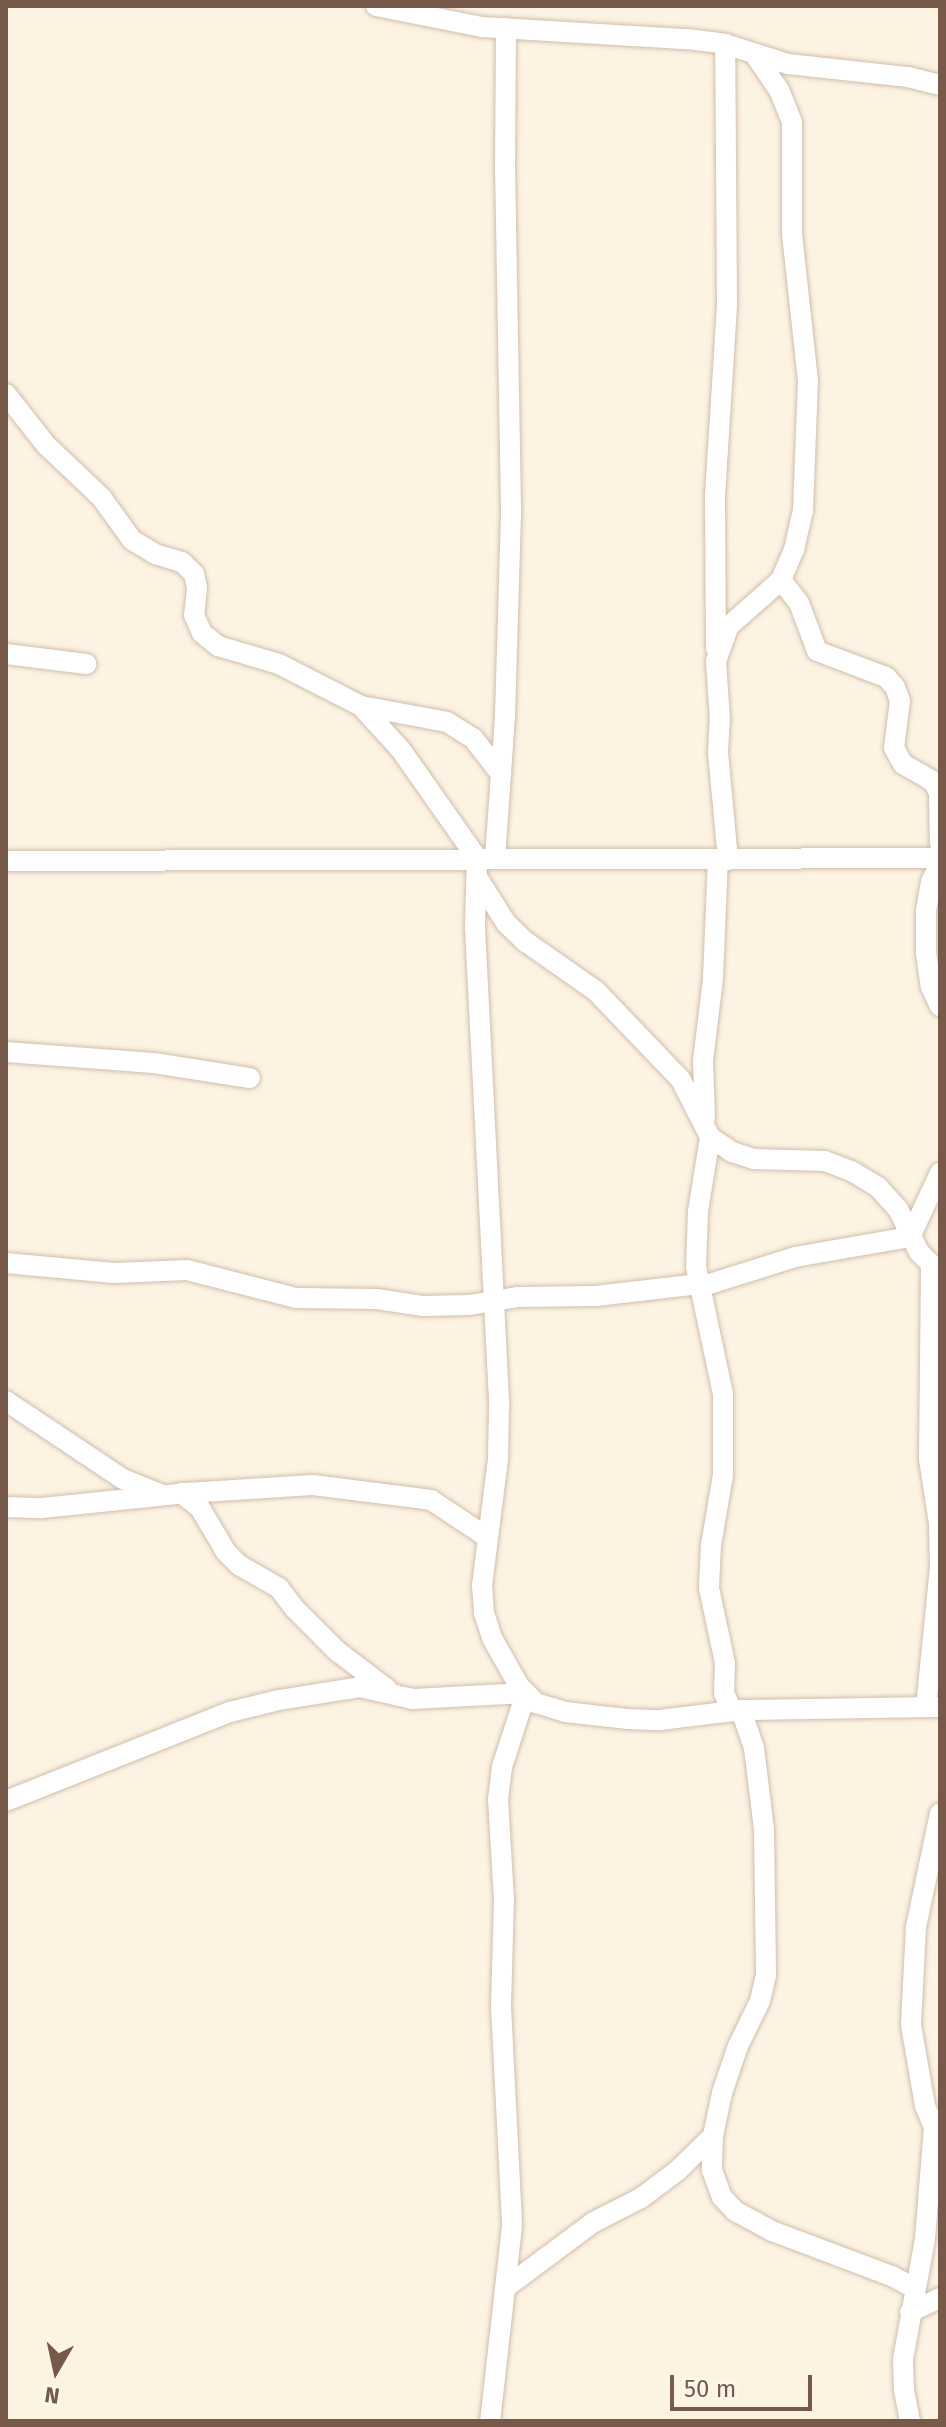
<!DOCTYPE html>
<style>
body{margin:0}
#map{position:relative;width:946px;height:2427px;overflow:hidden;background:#fdf3e3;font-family:"Fira Sans",sans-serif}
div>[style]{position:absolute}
.roads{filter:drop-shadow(0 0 2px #d1bdac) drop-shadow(0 0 2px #d1bdac)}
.minor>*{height:20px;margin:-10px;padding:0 10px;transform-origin:10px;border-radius:10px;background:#fff}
span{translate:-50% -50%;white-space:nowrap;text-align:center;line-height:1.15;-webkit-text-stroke:6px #fff7ea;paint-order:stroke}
.frame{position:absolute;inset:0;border:8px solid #765948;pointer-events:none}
.north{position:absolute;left:16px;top:2331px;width:80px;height:80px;-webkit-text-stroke:6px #fff7ea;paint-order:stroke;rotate:189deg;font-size:22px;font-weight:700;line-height:32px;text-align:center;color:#765948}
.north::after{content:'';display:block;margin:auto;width:28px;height:36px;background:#765948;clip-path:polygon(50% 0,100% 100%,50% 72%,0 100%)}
.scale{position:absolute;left:670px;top:2375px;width:142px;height:36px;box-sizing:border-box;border:4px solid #765948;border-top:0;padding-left:10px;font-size:24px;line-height:28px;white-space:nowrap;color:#765948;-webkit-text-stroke:6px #fff7ea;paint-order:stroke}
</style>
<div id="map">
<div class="roads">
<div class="minor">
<i style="left:376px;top:6px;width:108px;rotate:11.2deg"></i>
<i style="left:482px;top:27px;width:205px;rotate:3.4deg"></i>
<i style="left:687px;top:39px;width:38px;rotate:7deg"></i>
<i style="left:725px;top:44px;width:66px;rotate:17.6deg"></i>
<i style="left:788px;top:64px;width:121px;rotate:6.2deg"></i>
<i style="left:908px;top:77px;width:33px;rotate:14deg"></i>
<i style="left:6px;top:394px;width:65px;rotate:51.9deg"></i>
<i style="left:46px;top:445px;width:76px;rotate:43.4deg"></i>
<i style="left:101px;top:497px;width:53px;rotate:54.2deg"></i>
<i style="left:132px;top:540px;width:27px;rotate:31deg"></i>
<i style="left:155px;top:554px;width:28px;rotate:17deg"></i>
<i style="left:182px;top:562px;width:17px;rotate:45deg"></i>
<i style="left:194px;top:574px;width:14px;rotate:78deg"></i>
<i style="left:197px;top:588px;width:27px;rotate:96deg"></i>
<i style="left:194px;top:615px;width:20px;rotate:66deg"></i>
<i style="left:202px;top:633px;width:21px;rotate:39deg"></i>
<i style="left:218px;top:646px;width:64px;rotate:16.4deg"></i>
<i style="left:279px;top:664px;width:92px;rotate:27.1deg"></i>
<i style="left:361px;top:706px;width:59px;rotate:47.7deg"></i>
<i style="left:401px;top:750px;width:132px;rotate:54.9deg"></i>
<i style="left:477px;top:858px;width:69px;rotate:91.7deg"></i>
<i style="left:475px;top:927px;width:482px;rotate:87.1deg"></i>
<i style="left:499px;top:1408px;width:51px;rotate:91.1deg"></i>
<i style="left:498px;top:1459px;width:127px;rotate:97.2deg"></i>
<i style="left:482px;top:1585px;width:28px;rotate:86deg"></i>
<i style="left:484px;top:1613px;width:26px;rotate:72deg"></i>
<i style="left:492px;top:1638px;width:55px;rotate:60.6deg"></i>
<i style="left:519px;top:1686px;width:24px;rotate:45deg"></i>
<i style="left:536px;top:1703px;width:30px;rotate:17deg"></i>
<i style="left:565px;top:1712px;width:62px;rotate:6.4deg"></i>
<i style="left:627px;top:1719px;width:33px;rotate:2deg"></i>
<i style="left:660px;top:1720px;width:82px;rotate:-7deg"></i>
<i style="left:741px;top:1710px;width:199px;rotate:-0.9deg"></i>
<i style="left:781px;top:580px;width:29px;rotate:52deg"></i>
<i style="left:799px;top:603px;width:51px;rotate:69.4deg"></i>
<i style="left:817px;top:651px;width:74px;rotate:20.6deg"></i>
<i style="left:886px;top:677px;width:13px;rotate:48deg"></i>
<i style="left:895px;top:687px;width:15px;rotate:70deg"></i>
<i style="left:900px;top:701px;width:47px;rotate:97.3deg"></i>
<i style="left:894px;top:748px;width:18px;rotate:61deg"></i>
<i style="left:903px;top:764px;width:36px;rotate:30deg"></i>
<i style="left:934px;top:782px;width:12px;rotate:66deg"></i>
<i style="left:939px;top:793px;width:50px;rotate:88.9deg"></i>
<i style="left:716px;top:648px;width:152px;rotate:-90.4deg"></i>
<i style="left:715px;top:496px;width:192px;rotate:-86.4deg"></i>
<i style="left:727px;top:304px;width:260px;rotate:-90.4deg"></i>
<i style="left:6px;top:654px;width:81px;rotate:7.1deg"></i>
<i style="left:361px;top:706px;width:87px;rotate:10.5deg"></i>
<i style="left:447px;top:722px;width:31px;rotate:32deg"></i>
<i style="left:473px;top:738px;width:46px;rotate:52.1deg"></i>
<i style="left:495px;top:859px;width:143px;rotate:-86deg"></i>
<i style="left:505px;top:716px;width:208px;rotate:-88.3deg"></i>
<i style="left:511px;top:508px;width:337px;rotate:-91deg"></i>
<i style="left:505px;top:171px;width:143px;rotate:-89.6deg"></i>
<i style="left:728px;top:860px;width:107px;rotate:-95.3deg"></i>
<i style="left:718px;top:753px;width:33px;rotate:-87deg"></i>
<i style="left:720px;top:720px;width:59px;rotate:-93.9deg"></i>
<i style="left:716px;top:661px;width:37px;rotate:-70deg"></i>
<i style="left:729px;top:626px;width:69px;rotate:-41.5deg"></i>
<i style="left:781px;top:580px;width:33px;rotate:-67deg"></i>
<i style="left:794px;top:550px;width:41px;rotate:-77.3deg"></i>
<i style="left:803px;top:510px;width:129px;rotate:-87.8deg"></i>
<i style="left:808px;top:381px;width:148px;rotate:-96.2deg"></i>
<i style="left:792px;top:234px;width:112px;rotate:-90deg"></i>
<i style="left:792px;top:122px;width:35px;rotate:-112deg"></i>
<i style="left:779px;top:90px;width:42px;rotate:-124.4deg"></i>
<i style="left:6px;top:861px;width:934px;rotate:-0.18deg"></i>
<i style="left:940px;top:864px;width:20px;rotate:117deg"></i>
<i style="left:931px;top:882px;width:29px;rotate:100deg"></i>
<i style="left:926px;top:911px;width:42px;rotate:90deg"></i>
<i style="left:926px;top:953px;width:34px;rotate:82deg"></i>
<i style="left:931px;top:987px;width:21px;rotate:65deg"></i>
<i style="left:477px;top:877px;width:54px;rotate:57.8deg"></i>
<i style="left:506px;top:923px;width:28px;rotate:44deg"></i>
<i style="left:526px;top:942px;width:85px;rotate:35deg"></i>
<i style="left:596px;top:991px;width:123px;rotate:46.3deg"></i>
<i style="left:681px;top:1080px;width:64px;rotate:63deg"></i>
<i style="left:710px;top:1137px;width:27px;rotate:34deg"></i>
<i style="left:732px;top:1152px;width:22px;rotate:18deg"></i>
<i style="left:753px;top:1159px;width:72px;rotate:1.6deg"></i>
<i style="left:825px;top:1161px;width:30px;rotate:21deg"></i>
<i style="left:853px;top:1172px;width:29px;rotate:31deg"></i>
<i style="left:878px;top:1187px;width:30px;rotate:48deg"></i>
<i style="left:898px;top:1209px;width:48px;rotate:64deg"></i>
<i style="left:919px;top:1252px;width:30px;rotate:45deg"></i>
<i style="left:6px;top:1052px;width:148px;rotate:4.3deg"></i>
<i style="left:154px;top:1063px;width:97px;rotate:8.9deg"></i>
<i style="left:705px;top:1117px;width:56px;rotate:-92deg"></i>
<i style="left:703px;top:1061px;width:84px;rotate:-83.1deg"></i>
<i style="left:713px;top:978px;width:118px;rotate:-87.6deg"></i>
<i style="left:710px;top:1137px;width:75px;rotate:99.2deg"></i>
<i style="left:698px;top:1211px;width:56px;rotate:92deg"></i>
<i style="left:696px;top:1267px;width:130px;rotate:78deg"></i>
<i style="left:723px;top:1394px;width:81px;rotate:90deg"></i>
<i style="left:723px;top:1475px;width:71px;rotate:99.7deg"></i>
<i style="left:711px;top:1545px;width:43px;rotate:92.7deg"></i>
<i style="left:709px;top:1588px;width:77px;rotate:78deg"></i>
<i style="left:725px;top:1663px;width:30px;rotate:92deg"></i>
<i style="left:724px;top:1693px;width:20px;rotate:66deg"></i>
<i style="left:6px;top:1263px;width:108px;rotate:5.3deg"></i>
<i style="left:114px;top:1273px;width:73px;rotate:-2.4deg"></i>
<i style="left:187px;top:1270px;width:113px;rotate:14.4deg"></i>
<i style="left:296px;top:1298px;width:81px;rotate:0.7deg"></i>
<i style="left:377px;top:1299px;width:47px;rotate:8.7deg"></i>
<i style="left:423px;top:1306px;width:46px;rotate:-1.2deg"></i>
<i style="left:469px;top:1305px;width:50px;rotate:-9.3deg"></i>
<i style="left:518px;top:1297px;width:78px;rotate:-0.7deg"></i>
<i style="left:596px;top:1296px;width:104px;rotate:-6.6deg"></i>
<i style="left:700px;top:1287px;width:100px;rotate:-17.5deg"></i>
<i style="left:795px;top:1257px;width:117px;rotate:-9.9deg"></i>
<i style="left:910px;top:1237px;width:71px;rotate:-64.9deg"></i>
<i style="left:6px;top:1401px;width:141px;rotate:33.7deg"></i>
<i style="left:123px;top:1479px;width:40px;rotate:22deg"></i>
<i style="left:181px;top:1493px;width:24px;rotate:38deg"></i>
<i style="left:200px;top:1508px;width:51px;rotate:59.4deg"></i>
<i style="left:226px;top:1552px;width:18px;rotate:45deg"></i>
<i style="left:239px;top:1565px;width:46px;rotate:29.9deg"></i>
<i style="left:279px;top:1588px;width:26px;rotate:53deg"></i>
<i style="left:295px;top:1609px;width:59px;rotate:45deg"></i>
<i style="left:337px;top:1651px;width:63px;rotate:37.2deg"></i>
<i style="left:6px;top:1507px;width:36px;rotate:2deg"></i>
<i style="left:42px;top:1508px;width:145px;rotate:-5.9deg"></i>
<i style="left:186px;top:1493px;width:127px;rotate:-3.6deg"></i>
<i style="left:313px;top:1485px;width:119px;rotate:7.2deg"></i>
<i style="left:431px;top:1500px;width:67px;rotate:33.5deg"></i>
<i style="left:926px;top:1707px;width:142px;rotate:-84.3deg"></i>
<i style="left:940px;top:1566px;width:43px;rotate:-91.3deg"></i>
<i style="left:939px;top:1523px;width:65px;rotate:-98.9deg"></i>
<i style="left:929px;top:1459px;width:192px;rotate:-89.4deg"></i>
<i style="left:741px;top:1710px;width:40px;rotate:71.1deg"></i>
<i style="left:754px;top:1748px;width:82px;rotate:83deg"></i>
<i style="left:764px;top:1829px;width:146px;rotate:89.2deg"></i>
<i style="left:766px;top:1975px;width:27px;rotate:103deg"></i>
<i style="left:760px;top:2001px;width:50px;rotate:116.1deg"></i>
<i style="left:738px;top:2046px;width:50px;rotate:108.8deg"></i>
<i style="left:722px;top:2093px;width:44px;rotate:101.8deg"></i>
<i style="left:713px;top:2136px;width:34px;rotate:92deg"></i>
<i style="left:712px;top:2170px;width:29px;rotate:70deg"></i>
<i style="left:722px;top:2197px;width:19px;rotate:47deg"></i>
<i style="left:735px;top:2211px;width:42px;rotate:28.4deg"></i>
<i style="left:772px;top:2231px;width:128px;rotate:20.6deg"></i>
<i style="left:892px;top:2276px;width:26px;rotate:29deg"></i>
<i style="left:6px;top:1801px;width:241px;rotate:-21.7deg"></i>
<i style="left:230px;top:1712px;width:50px;rotate:-13.8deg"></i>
<i style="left:279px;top:1700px;width:82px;rotate:-9.1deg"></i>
<i style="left:360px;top:1687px;width:54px;rotate:12.8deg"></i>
<i style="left:413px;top:1699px;width:113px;rotate:-3deg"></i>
<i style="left:526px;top:1693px;width:78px;rotate:108deg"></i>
<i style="left:502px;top:1767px;width:32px;rotate:97deg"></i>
<i style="left:498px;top:1799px;width:100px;rotate:86.6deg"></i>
<i style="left:504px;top:1899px;width:107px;rotate:91.6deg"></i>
<i style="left:501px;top:2006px;width:220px;rotate:87.1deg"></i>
<i style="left:512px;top:2226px;width:196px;rotate:96.4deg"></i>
<i style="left:505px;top:2288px;width:111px;rotate:-36.6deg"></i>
<i style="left:594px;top:2222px;width:53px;rotate:-27.1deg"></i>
<i style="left:641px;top:2198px;width:45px;rotate:-36.9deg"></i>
<i style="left:677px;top:2171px;width:50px;rotate:-44.2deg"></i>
<i style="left:910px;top:2312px;width:33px;rotate:-25deg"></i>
<i style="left:910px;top:2421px;width:32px;rotate:-101deg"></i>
<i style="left:904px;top:2390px;width:31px;rotate:-92deg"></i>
<i style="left:903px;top:2359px;width:122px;rotate:-79.6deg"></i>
<i style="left:925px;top:2239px;width:112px;rotate:-85.4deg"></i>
<i style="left:934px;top:2127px;width:23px;rotate:-113deg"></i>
<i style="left:925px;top:2106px;width:82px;rotate:-99.8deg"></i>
<i style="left:911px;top:2025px;width:98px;rotate:-87.1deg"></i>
<i style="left:916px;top:1927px;width:116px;rotate:-78.1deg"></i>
</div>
</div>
<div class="frame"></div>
<div class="north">N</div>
<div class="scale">50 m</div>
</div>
